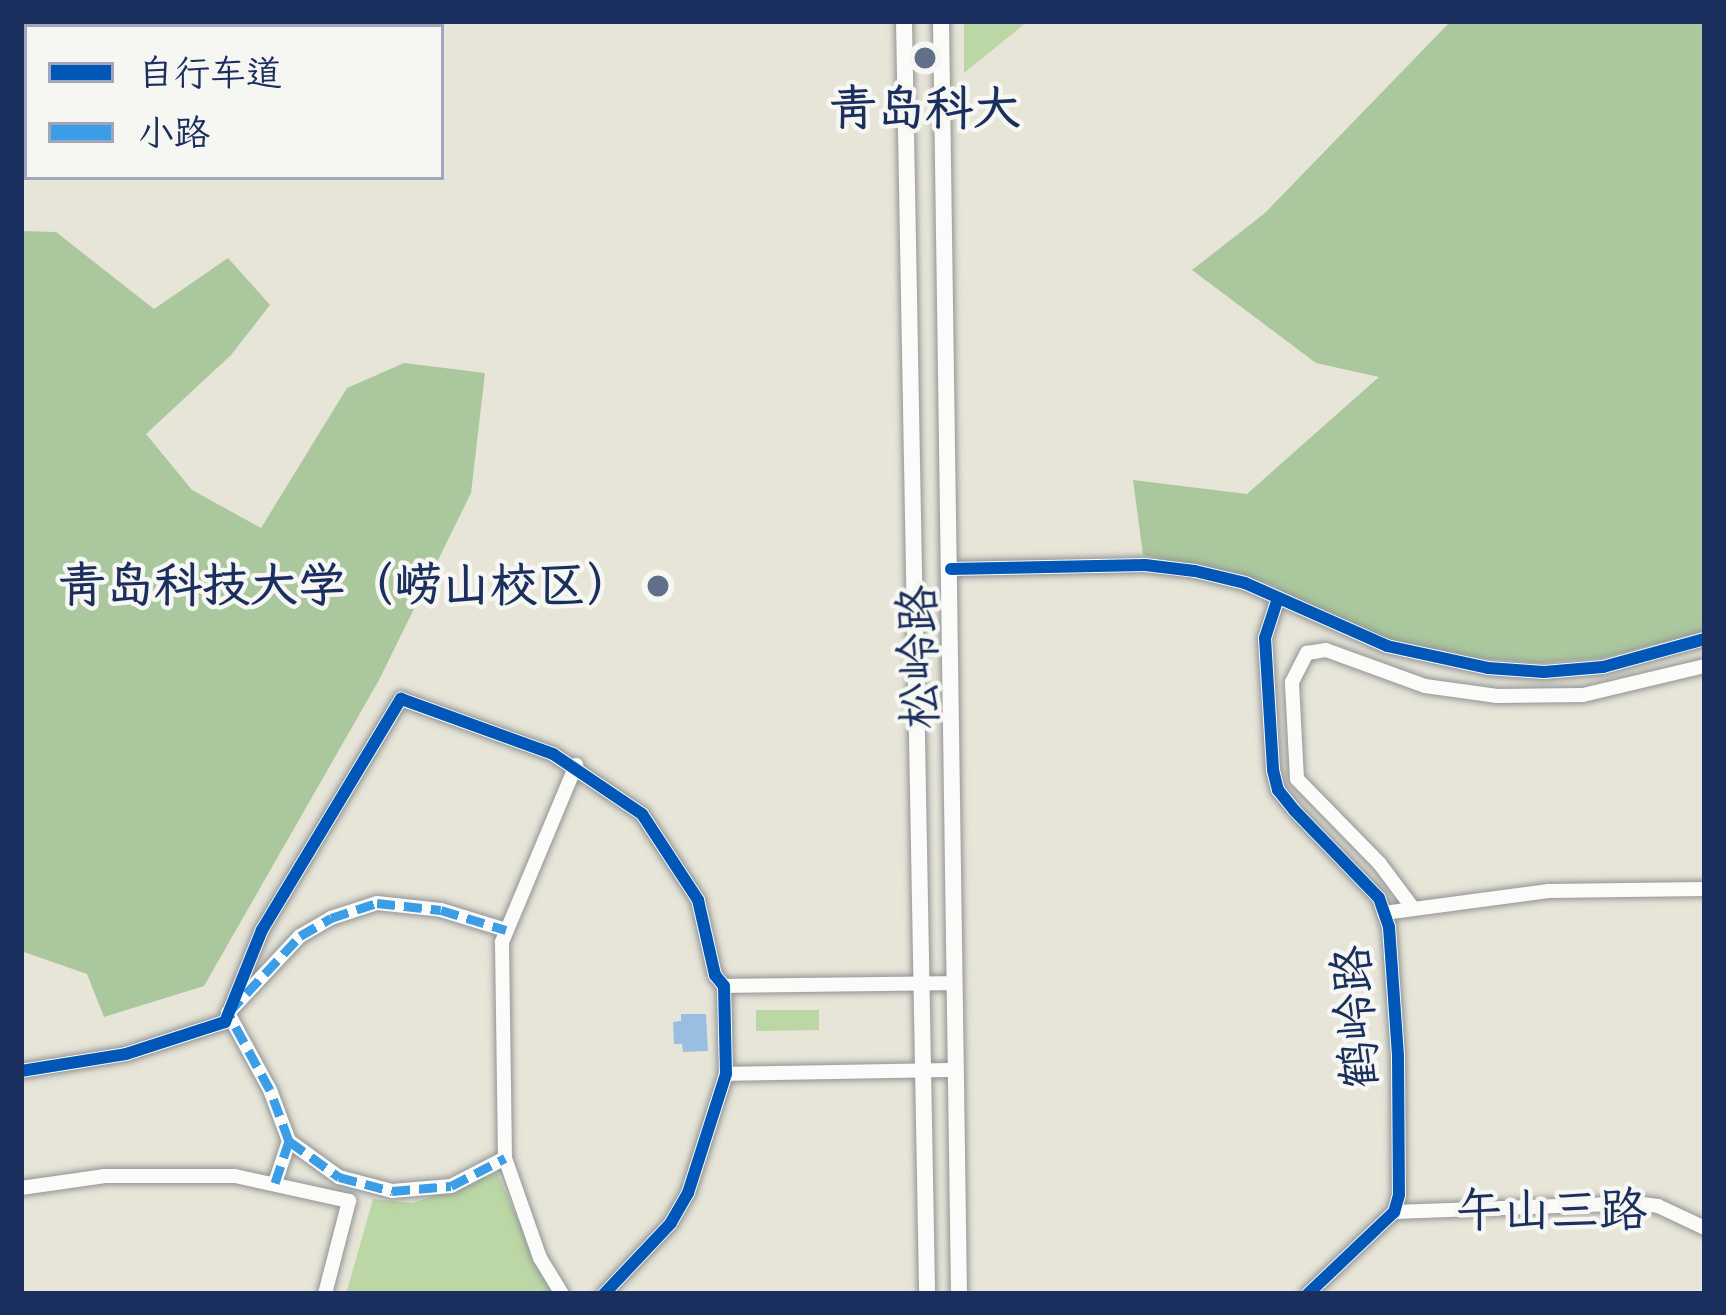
<!DOCTYPE html>
<meta charset="utf-8">
<style>
body{margin:0}
#map{position:relative;width:1726px;height:1315px;overflow:hidden;background:#e7e5d8;font-family:Caveat,"LXGW WenKai TC",sans-serif}
div>[style]{position:absolute}
.green>*{inset:0;background:#bbd7a5}
.forest>*{inset:0;background:#aac79d}
.water>*{inset:0;background:#99bee1}
.roads{filter:drop-shadow(0 0 3px #919495) drop-shadow(0 0 3px #919495)}
.minor>*{height:14px;margin:-7px;padding:0 7px;transform-origin:7px;border-radius:7px;background:#fbfbf9}
.major>*{height:16px;margin:-8px;padding:0 8px;transform-origin:8px;border-radius:8px;background:#fbfbf9}
.quiet>*{height:9px;margin-top:-4.5px;transform-origin:0;background:repeating-linear-gradient(90deg,#3b9de6 0 18px,transparent 0 27px)}
.cycleway>*{height:12px;margin:-6px;padding:0 6px;transform-origin:6px;border-radius:6px;background:#0057b8}
.dots>*{width:33px;height:33px;translate:-50% -50%;box-sizing:border-box;border:6px solid #f6f6f2;border-radius:50%}
span{translate:-50% -50%;white-space:nowrap;text-align:center;line-height:1.15;-webkit-text-stroke:9px #f6f6f2;paint-order:stroke}
.poi-label{font-size:48px;color:#1b2f5e;font-weight:700}
.right{translate:-100% -50%;text-align:right}
.street-label{font-size:48px;color:#1b2f5e}
.frame{position:absolute;inset:0;border:24px solid #1b2f5e;pointer-events:none}
.legend{position:absolute;left:24px;top:24px;width:420px;height:156px;box-sizing:border-box;background:#f6f6f2;border:3px solid #9ea6b7;margin:0;padding:15px 21px;list-style:none;font-size:36px;color:#1b2f5e}
.legend li{display:flex;align-items:center;gap:24px;height:60px}
.legend b{width:60px;border:3px solid #9ea6b7}
</style>
<div id="map">
<div class="green">
<i style="clip-path:polygon(964px 21px,1028px 21px,964px 73px)"></i>
<i style="clip-path:polygon(819px 1010px,819px 1030px,756px 1031px,756px 1010px)"></i>
<i style="clip-path:polygon(497px 1173px,552px 1294px,346px 1294px,373px 1199px,413px 1203px)"></i>
</div>
<div class="forest">
<i style="clip-path:polygon(1451px 21px,1705px 21px,1705px 631px,1602px 658px,1539px 663px,1452px 656px,1377px 637px,1264px 582px,1143px 555px,1133px 480px,1247px 494px,1379px 377px,1316px 363px,1192px 270px,1265px 213px)"></i>
<i style="clip-path:polygon(21px 231px,56px 232px,154px 309px,228px 258px,270px 305px,231px 355px,146px 434px,192px 490px,261px 528px,347px 388px,404px 363px,485px 373px,471px 493px,379px 680px,204px 986px,104px 1017px,87px 974px,21px 951px)"></i>
</div>
<div class="water">
<i style="clip-path:polygon(681px 1014px,706px 1014px,708px 1051px,683px 1052px,682px 1044px,674px 1044px,673px 1022px,681px 1021px)"></i>
</div>
<div class="roads">
<div class="minor">
<i style="left:951px;top:569px;width:194px;rotate:-1.2deg"></i>
<i style="left:1145px;top:565px;width:50px;rotate:6.8deg"></i>
<i style="left:1195px;top:571px;width:51px;rotate:13.5deg"></i>
<i style="left:1245px;top:583px;width:155px;rotate:23.9deg"></i>
<i style="left:1387px;top:646px;width:103px;rotate:12.3deg"></i>
<i style="left:1488px;top:668px;width:56px;rotate:4.1deg"></i>
<i style="left:1544px;top:672px;width:59px;rotate:-4.8deg"></i>
<i style="left:1603px;top:667px;width:106px;rotate:-15.4deg"></i>
<i style="left:1278px;top:598px;width:42px;rotate:108deg"></i>
<i style="left:1265px;top:638px;width:132px;rotate:86.5deg"></i>
<i style="left:1273px;top:770px;width:21px;rotate:76deg"></i>
<i style="left:1278px;top:790px;width:26px;rotate:51deg"></i>
<i style="left:1294px;top:810px;width:122px;rotate:46deg"></i>
<i style="left:1379px;top:898px;width:31px;rotate:71deg"></i>
<i style="left:1389px;top:927px;width:130px;rotate:86deg"></i>
<i style="left:1398px;top:1057px;width:138px;rotate:89.6deg"></i>
<i style="left:1399px;top:1195px;width:18px;rotate:106deg"></i>
<i style="left:1394px;top:1212px;width:119px;rotate:136.4deg"></i>
<i style="left:1412px;top:907px;width:54px;rotate:-126.7deg"></i>
<i style="left:1380px;top:864px;width:119px;rotate:-134.3deg"></i>
<i style="left:1297px;top:779px;width:97px;rotate:-93deg"></i>
<i style="left:1292px;top:682px;width:33px;rotate:-63deg"></i>
<i style="left:1307px;top:653px;width:19px;rotate:-9deg"></i>
<i style="left:1326px;top:650px;width:105px;rotate:20deg"></i>
<i style="left:1425px;top:686px;width:73px;rotate:7.9deg"></i>
<i style="left:1497px;top:696px;width:86px;rotate:-0.7deg"></i>
<i style="left:1583px;top:695px;width:125px;rotate:-13.4deg"></i>
<i style="left:1384px;top:913px;width:166px;rotate:-7.6deg"></i>
<i style="left:1549px;top:891px;width:156px;rotate:-0.7deg"></i>
<i style="left:724px;top:986px;width:231px;rotate:-0.7deg"></i>
<i style="left:21px;top:1071px;width:106px;rotate:-9.2deg"></i>
<i style="left:126px;top:1054px;width:104px;rotate:-17.9deg"></i>
<i style="left:225px;top:1022px;width:99px;rotate:-68.1deg"></i>
<i style="left:262px;top:930px;width:270px;rotate:-59deg"></i>
<i style="left:401px;top:699px;width:162px;rotate:19.9deg"></i>
<i style="left:553px;top:754px;width:107px;rotate:34deg"></i>
<i style="left:642px;top:814px;width:103px;rotate:56.9deg"></i>
<i style="left:698px;top:900px;width:77px;rotate:77.2deg"></i>
<i style="left:715px;top:975px;width:14px;rotate:51deg"></i>
<i style="left:724px;top:986px;width:88px;rotate:88.7deg"></i>
<i style="left:726px;top:1074px;width:125px;rotate:107.7deg"></i>
<i style="left:688px;top:1193px;width:34px;rotate:120deg"></i>
<i style="left:671px;top:1223px;width:98px;rotate:133.3deg"></i>
<i style="left:726px;top:1074px;width:230px;rotate:-1deg"></i>
<i style="left:289px;top:1141px;width:62px;rotate:35.8deg"></i>
<i style="left:339px;top:1177px;width:55px;rotate:14.8deg"></i>
<i style="left:392px;top:1191px;width:59px;rotate:-4.8deg"></i>
<i style="left:451px;top:1186px;width:61px;rotate:-27.4deg"></i>
<i style="left:275px;top:1183px;width:44px;rotate:-71.6deg"></i>
<i style="left:289px;top:1141px;width:54px;rotate:-110.4deg"></i>
<i style="left:270px;top:1090px;width:88px;rotate:-118.6deg"></i>
<i style="left:228px;top:1013px;width:105px;rotate:-46.9deg"></i>
<i style="left:300px;top:936px;width:36px;rotate:-30deg"></i>
<i style="left:331px;top:918px;width:48px;rotate:-18.1deg"></i>
<i style="left:377px;top:903px;width:64px;rotate:6.2deg"></i>
<i style="left:441px;top:910px;width:68px;rotate:17.1deg"></i>
<i style="left:21px;top:1188px;width:85px;rotate:-8.1deg"></i>
<i style="left:105px;top:1176px;width:130px"></i>
<i style="left:235px;top:1176px;width:117px;rotate:12.4deg"></i>
<i style="left:349px;top:1201px;width:96px;rotate:104.5deg"></i>
<i style="left:1394px;top:1212px;width:240px;rotate:-2.1deg"></i>
<i style="left:1634px;top:1203px;width:24px;rotate:7deg"></i>
<i style="left:1658px;top:1206px;width:52px;rotate:25.1deg"></i>
<i style="left:562px;top:1294px;width:42px;rotate:-121.4deg"></i>
<i style="left:540px;top:1258px;width:106px;rotate:-109.3deg"></i>
<i style="left:505px;top:1158px;width:216px;rotate:-90.8deg"></i>
<i style="left:502px;top:942px;width:192px;rotate:-67.3deg"></i>
</div>
<div class="major">
<i style="left:904px;top:21px;width:1273px;rotate:88.96deg"></i>
<i style="left:941px;top:21px;width:1273px;rotate:89.19deg"></i>
</div>
</div>
<div class="quiet">
<i style="left:289px;top:1141px;width:62px;rotate:35.8deg"></i>
<i style="left:339px;top:1177px;width:55px;rotate:14.8deg"></i>
<i style="left:392px;top:1191px;width:59px;rotate:-4.8deg"></i>
<i style="left:451px;top:1186px;width:61px;rotate:-27.4deg"></i>
<i style="left:275px;top:1183px;width:44px;rotate:-71.6deg"></i>
<i style="left:289px;top:1141px;width:54px;rotate:-110.4deg"></i>
<i style="left:270px;top:1090px;width:88px;rotate:-118.6deg"></i>
<i style="left:228px;top:1013px;width:105px;rotate:-46.9deg"></i>
<i style="left:300px;top:936px;width:36px;rotate:-30deg"></i>
<i style="left:331px;top:918px;width:48px;rotate:-18.1deg"></i>
<i style="left:377px;top:903px;width:64px;rotate:6.2deg"></i>
<i style="left:441px;top:910px;width:68px;rotate:17.1deg"></i>
</div>
<div class="cycleway">
<i style="left:951px;top:569px;width:194px;rotate:-1.2deg"></i>
<i style="left:1145px;top:565px;width:50px;rotate:6.8deg"></i>
<i style="left:1195px;top:571px;width:51px;rotate:13.5deg"></i>
<i style="left:1245px;top:583px;width:155px;rotate:23.9deg"></i>
<i style="left:1387px;top:646px;width:103px;rotate:12.3deg"></i>
<i style="left:1488px;top:668px;width:56px;rotate:4.1deg"></i>
<i style="left:1544px;top:672px;width:59px;rotate:-4.8deg"></i>
<i style="left:1603px;top:667px;width:106px;rotate:-15.4deg"></i>
<i style="left:1278px;top:598px;width:42px;rotate:108deg"></i>
<i style="left:1265px;top:638px;width:132px;rotate:86.5deg"></i>
<i style="left:1273px;top:770px;width:21px;rotate:76deg"></i>
<i style="left:1278px;top:790px;width:26px;rotate:51deg"></i>
<i style="left:1294px;top:810px;width:122px;rotate:46deg"></i>
<i style="left:1379px;top:898px;width:31px;rotate:71deg"></i>
<i style="left:1389px;top:927px;width:130px;rotate:86deg"></i>
<i style="left:1398px;top:1057px;width:138px;rotate:89.6deg"></i>
<i style="left:1399px;top:1195px;width:18px;rotate:106deg"></i>
<i style="left:1394px;top:1212px;width:119px;rotate:136.4deg"></i>
<i style="left:21px;top:1071px;width:106px;rotate:-9.2deg"></i>
<i style="left:126px;top:1054px;width:104px;rotate:-17.9deg"></i>
<i style="left:225px;top:1022px;width:99px;rotate:-68.1deg"></i>
<i style="left:262px;top:930px;width:270px;rotate:-59deg"></i>
<i style="left:401px;top:699px;width:162px;rotate:19.9deg"></i>
<i style="left:553px;top:754px;width:107px;rotate:34deg"></i>
<i style="left:642px;top:814px;width:103px;rotate:56.9deg"></i>
<i style="left:698px;top:900px;width:77px;rotate:77.2deg"></i>
<i style="left:715px;top:975px;width:14px;rotate:51deg"></i>
<i style="left:724px;top:986px;width:88px;rotate:88.7deg"></i>
<i style="left:726px;top:1074px;width:125px;rotate:107.7deg"></i>
<i style="left:688px;top:1193px;width:34px;rotate:120deg"></i>
<i style="left:671px;top:1223px;width:98px;rotate:133.3deg"></i>
</div>
<div class="dots">
<i style="left:925px;top:58px;background:#626f89"></i>
<i style="left:658px;top:586px;background:#626f89"></i>
</div>
<div class="poi-label">
<span style="left:925px;top:109px">青岛科大</span>
<span class="right" style="left:634px;top:586px">青岛科技大学（崂山校区）</span>
</div>
<div class="street-label">
<span style="left:919px;top:657px;rotate:-91deg">松岭路</span>
<span style="left:1356px;top:1017px;rotate:-94deg">鹤岭路</span>
<span style="left:1551px;top:1211px">午山三路</span>
</div>
<div class="frame"></div>
<ul class="legend">
<li><b style="height:15px;background:#0057b8"></b>自行车道</li>
<li><b style="height:15px;background:#3b9de6"></b>小路</li>
</ul>
</div>
